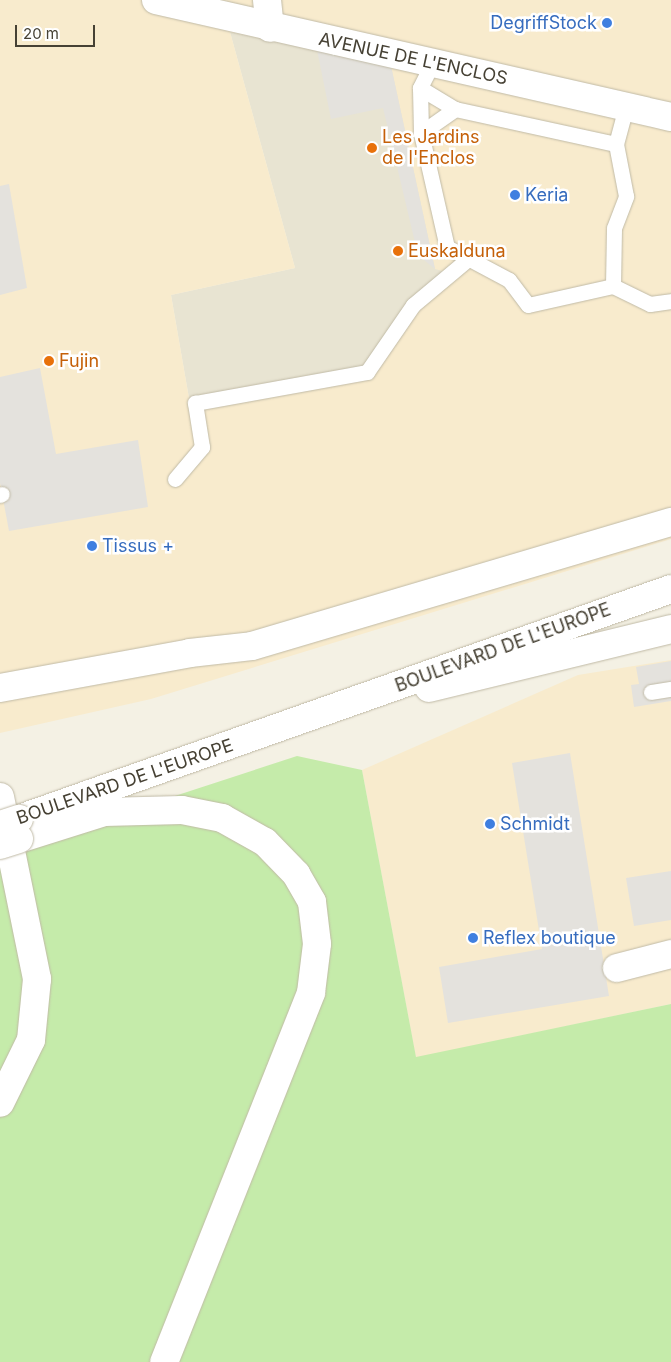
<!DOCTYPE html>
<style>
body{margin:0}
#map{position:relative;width:671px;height:1362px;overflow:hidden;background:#f4f1e4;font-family:Inter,sans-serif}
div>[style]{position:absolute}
.residential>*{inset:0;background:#e8e4d2}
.commercial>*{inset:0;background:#f8ebcd}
.green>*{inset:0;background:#c5ebaa}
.parking>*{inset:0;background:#e4e2dd}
.roads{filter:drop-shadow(0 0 1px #c0baa6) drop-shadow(0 0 1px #c0baa6)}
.service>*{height:15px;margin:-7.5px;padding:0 7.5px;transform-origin:7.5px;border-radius:7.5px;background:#fff}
.minor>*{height:28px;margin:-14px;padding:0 14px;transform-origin:14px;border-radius:14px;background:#fff}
.tertiary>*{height:28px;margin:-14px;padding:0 14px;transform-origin:14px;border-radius:14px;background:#fff}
.bridges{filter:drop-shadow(0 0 1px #c0baa6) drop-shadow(0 0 1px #c0baa6)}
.minor-bridge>*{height:28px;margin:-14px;padding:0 14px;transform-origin:14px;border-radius:14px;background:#fff}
.tertiary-bridge>*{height:28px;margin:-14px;padding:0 14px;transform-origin:14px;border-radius:14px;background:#fff}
.dots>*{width:14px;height:14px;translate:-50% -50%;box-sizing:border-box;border:2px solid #fff;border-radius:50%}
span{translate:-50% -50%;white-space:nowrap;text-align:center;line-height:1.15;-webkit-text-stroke:5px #fff;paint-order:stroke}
.shop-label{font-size:18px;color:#366cbe}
.right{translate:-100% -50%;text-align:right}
.left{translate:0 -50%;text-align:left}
.street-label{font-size:18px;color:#464134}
.food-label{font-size:18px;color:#c56008}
.scale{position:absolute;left:15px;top:25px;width:80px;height:22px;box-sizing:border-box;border:2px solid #464134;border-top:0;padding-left:6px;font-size:15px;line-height:18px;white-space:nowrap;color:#464134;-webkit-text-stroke:4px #fff;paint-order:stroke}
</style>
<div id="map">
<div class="residential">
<i style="clip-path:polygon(230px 32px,391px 66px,451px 273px,367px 372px,190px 404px,171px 295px,295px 268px)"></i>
</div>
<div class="commercial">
<i style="clip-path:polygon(evenodd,0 0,671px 0,671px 539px,151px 699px,0 733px,0 0,230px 32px,391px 66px,435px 269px,450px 273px,406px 314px,367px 372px,190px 404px,171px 295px,295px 268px,230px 32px)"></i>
<i style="clip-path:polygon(671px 660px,671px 1004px,416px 1058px,362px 770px,578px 675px)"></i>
</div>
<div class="green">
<i style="clip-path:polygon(297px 756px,362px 770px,416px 1057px,671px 1004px,671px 1362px,0 1362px,0 853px)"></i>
</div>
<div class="parking">
<i style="clip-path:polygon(317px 50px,391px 66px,435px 269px,418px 255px,383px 108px,331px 119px)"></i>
<i style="clip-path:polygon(9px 184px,27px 288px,0 295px,0 186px)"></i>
<i style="clip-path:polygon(40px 368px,56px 454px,138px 440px,148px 507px,9px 531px,0 483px,0 377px)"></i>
<i style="clip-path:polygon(671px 661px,671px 701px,634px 707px,631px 685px,639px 684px,636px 667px)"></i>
<i style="clip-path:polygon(570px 753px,609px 996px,448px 1023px,439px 967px,542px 949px,512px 763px)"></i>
<i style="clip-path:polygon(671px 871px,671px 920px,634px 926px,626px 878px)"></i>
</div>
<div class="roads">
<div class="service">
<i style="left:433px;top:62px;width:29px;rotate:117deg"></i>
<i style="left:420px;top:88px;width:45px;rotate:88.7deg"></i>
<i style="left:421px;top:133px;width:117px;rotate:77.2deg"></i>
<i style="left:447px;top:247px;width:70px;rotate:28deg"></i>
<i style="left:509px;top:280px;width:31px;rotate:53deg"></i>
<i style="left:528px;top:305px;width:87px;rotate:-12.6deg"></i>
<i style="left:613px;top:286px;width:58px;rotate:-89deg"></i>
<i style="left:614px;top:228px;width:34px;rotate:-69deg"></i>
<i style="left:626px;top:196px;width:53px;rotate:-100.9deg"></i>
<i style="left:616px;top:144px;width:38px;rotate:-75deg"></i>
<i style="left:420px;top:88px;width:41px;rotate:31deg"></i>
<i style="left:455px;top:109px;width:42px;rotate:144.8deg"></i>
<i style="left:455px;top:109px;width:165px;rotate:12.3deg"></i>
<i style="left:613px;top:286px;width:41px;rotate:25.9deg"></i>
<i style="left:650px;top:304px;width:21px;rotate:-8deg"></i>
<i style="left:175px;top:479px;width:42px;rotate:-49.8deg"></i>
<i style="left:202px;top:447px;width:45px;rotate:-99deg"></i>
<i style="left:195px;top:403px;width:175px;rotate:-10.2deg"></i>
<i style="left:367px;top:372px;width:81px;rotate:-55.5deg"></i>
<i style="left:413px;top:305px;width:72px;rotate:-39.9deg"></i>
<i style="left:0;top:495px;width:2px;rotate:-27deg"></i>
<i style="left:651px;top:692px;width:20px;rotate:-9deg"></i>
</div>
<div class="minor">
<i style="left:156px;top:0;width:528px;rotate:12.8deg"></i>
<i style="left:267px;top:0;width:28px;rotate:84deg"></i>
<i style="left:0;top:688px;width:193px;rotate:-10.4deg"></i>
<i style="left:190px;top:653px;width:62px;rotate:-6.4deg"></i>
<i style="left:252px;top:646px;width:437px;rotate:-16.5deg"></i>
<i style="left:0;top:797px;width:186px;rotate:78.5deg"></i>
<i style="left:37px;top:979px;width:61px;rotate:95.6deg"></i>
<i style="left:31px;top:1040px;width:70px;rotate:116.2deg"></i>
<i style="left:19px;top:839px;width:89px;rotate:-17.6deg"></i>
<i style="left:104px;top:812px;width:78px;rotate:-1.5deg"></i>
<i style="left:182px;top:810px;width:41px;rotate:11.3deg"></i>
<i style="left:222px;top:818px;width:49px;rotate:29.2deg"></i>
<i style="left:265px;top:842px;width:45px;rotate:45.9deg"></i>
<i style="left:296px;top:874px;width:32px;rotate:60deg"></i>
<i style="left:312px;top:902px;width:42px;rotate:83.2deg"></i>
<i style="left:317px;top:944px;width:49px;rotate:97deg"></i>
<i style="left:311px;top:993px;width:397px;rotate:111.7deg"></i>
<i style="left:617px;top:968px;width:56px;rotate:-14.5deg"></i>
</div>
<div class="tertiary">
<i style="left:429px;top:688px;width:249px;rotate:-13.7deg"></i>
<i style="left:19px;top:819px;width:691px;rotate:-19.43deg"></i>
</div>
</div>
<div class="bridges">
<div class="minor-bridge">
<i style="left:0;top:845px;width:20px;rotate:-18deg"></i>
</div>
<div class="tertiary-bridge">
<i style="left:0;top:825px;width:20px;rotate:-18deg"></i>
</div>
</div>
<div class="dots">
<i style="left:607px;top:23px;background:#3f7fe0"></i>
<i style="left:372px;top:148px;background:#e8710a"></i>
<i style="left:515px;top:195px;background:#3f7fe0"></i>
<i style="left:398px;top:251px;background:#e8710a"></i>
<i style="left:49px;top:361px;background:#e8710a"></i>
<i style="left:92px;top:546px;background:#3f7fe0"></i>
<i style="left:490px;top:824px;background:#3f7fe0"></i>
<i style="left:473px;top:938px;background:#3f7fe0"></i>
</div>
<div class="shop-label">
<span class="right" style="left:597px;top:23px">DegriffStock</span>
<span class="left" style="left:525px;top:195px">Keria</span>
<span class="left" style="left:102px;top:546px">Tissus +</span>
<span class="left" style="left:500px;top:824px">Schmidt</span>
<span class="left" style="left:483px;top:938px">Reflex boutique</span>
</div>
<div class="street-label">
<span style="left:413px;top:59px;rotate:12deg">AVENUE DE L'ENCLOS</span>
<span style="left:503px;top:648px;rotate:-20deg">BOULEVARD DE L'EUROPE</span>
<span style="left:125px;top:782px;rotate:-19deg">BOULEVARD DE L'EUROPE</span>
</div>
<div class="food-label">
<span class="left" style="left:382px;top:148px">Les Jardins<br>de l'Enclos</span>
<span class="left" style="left:408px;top:251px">Euskalduna</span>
<span class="left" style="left:59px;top:361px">Fujin</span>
</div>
<div class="scale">20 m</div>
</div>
